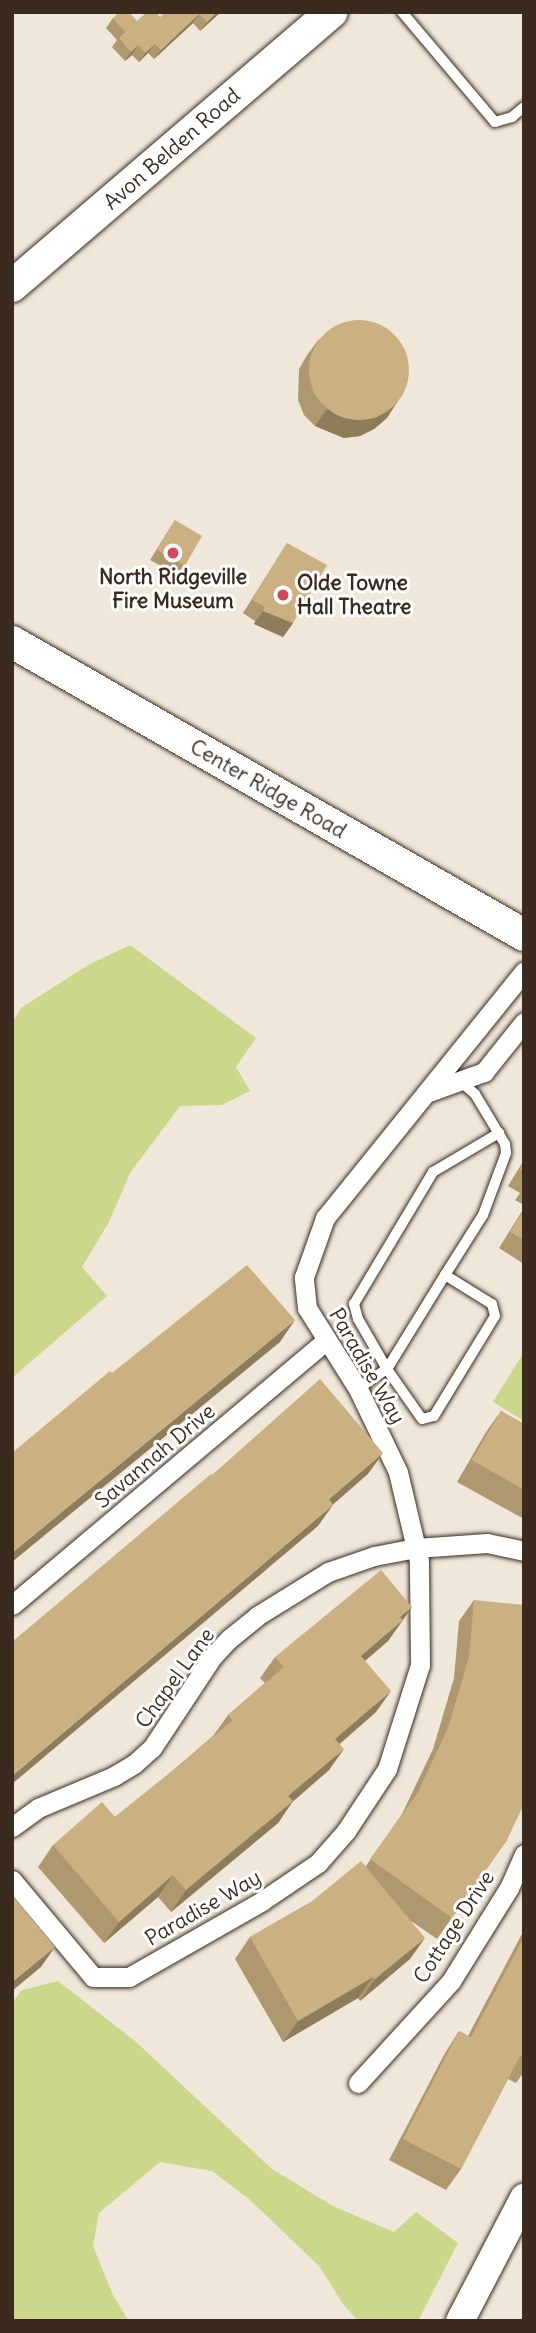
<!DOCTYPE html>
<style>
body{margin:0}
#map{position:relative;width:536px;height:2333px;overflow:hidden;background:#efe8da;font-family:Delius,sans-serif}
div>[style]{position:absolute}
.green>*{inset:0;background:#cbd78a}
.roads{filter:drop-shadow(0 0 2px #3b2a1e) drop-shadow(0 0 2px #3b2a1e)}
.lane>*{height:10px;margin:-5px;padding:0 5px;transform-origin:5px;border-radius:5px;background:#fff}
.street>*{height:19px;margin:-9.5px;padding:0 9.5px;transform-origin:9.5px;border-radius:9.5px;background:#fff}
.secondary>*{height:28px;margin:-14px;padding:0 14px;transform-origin:14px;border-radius:14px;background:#fff}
.primary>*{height:32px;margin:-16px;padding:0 16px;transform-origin:16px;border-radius:16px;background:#fff}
.wall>*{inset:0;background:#af9870}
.shaded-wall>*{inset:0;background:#8e7c5b}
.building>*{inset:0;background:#cbb182}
.round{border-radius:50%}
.dots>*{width:19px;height:19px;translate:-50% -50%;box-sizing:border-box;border:4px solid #fff;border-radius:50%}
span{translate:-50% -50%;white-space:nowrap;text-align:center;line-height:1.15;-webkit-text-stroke:6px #fff;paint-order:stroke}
.street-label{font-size:21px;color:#3b2a1e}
.poi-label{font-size:21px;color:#3b2a1e;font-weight:700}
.left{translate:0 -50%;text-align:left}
.frame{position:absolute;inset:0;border:14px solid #3b2a1e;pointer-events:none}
</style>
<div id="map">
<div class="green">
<i style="clip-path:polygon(130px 945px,256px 1038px,236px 1067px,250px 1091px,222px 1105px,180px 1106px,130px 1173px,109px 1222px,82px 1267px,107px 1296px,12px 1378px,12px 1023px,21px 1008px,88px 965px)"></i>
<i style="clip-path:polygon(524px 1352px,524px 1421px,493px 1402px)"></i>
<i style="clip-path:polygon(58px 1981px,135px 2041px,272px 2169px,333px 2206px,394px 2232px,416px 2212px,458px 2243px,418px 2321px,358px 2321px,343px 2304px,320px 2267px,249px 2199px,212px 2171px,160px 2162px,99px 2213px,93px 2246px,113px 2295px,129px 2321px,12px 2321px,12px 2003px,22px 1990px)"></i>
</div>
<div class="roads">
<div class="lane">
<i style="left:402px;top:12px;width:144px;rotate:49.8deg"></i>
<i style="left:495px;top:122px;width:18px;rotate:-16deg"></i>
<i style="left:512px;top:117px;width:16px;rotate:-40deg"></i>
<i style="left:445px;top:1275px;width:55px;rotate:31.7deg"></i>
<i style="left:492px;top:1304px;width:12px;rotate:76deg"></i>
<i style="left:495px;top:1316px;width:117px;rotate:121.4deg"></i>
<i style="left:434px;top:1416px;width:12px;rotate:166deg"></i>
<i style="left:422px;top:1419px;width:61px;rotate:-125deg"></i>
<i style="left:387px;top:1369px;width:58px;rotate:-120.1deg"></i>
<i style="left:358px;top:1319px;width:16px;rotate:-105deg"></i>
<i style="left:354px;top:1304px;width:154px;rotate:-59.1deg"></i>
<i style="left:433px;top:1172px;width:77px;rotate:-30.6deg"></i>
<i style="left:358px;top:1389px;width:35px;rotate:-35deg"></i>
<i style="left:387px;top:1369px;width:110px;rotate:-58.3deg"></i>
<i style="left:445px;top:1275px;width:71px;rotate:-57.7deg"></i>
<i style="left:483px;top:1215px;width:66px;rotate:-69.6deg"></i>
<i style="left:506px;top:1153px;width:9px;rotate:-96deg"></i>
<i style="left:505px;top:1144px;width:58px;rotate:-121deg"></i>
<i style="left:475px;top:1094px;width:20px;rotate:-139deg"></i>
</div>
<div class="street">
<i style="left:426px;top:1093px;width:62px;rotate:-19.9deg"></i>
<i style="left:484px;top:1072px;width:64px;rotate:-51.3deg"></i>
<i style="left:12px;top:1605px;width:410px;rotate:-40.1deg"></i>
<i style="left:12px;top:1827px;width:32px;rotate:-36deg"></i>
<i style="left:38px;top:1808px;width:82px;rotate:-22.8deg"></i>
<i style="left:114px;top:1776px;width:23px;rotate:-31deg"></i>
<i style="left:134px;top:1764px;width:24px;rotate:-42deg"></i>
<i style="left:152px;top:1748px;width:110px;rotate:-56.5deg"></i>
<i style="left:213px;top:1656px;width:23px;rotate:-47deg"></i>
<i style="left:229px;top:1639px;width:36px;rotate:-39deg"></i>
<i style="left:257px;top:1616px;width:84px;rotate:-31.8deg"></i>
<i style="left:328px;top:1572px;width:49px;rotate:-19.2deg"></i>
<i style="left:374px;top:1556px;width:43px;rotate:-10.8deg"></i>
<i style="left:416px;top:1548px;width:71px;rotate:-4deg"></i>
<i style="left:487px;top:1543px;width:38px;rotate:12deg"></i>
<i style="left:12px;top:1880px;width:126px;rotate:50.1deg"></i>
<i style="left:93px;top:1977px;width:36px"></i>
<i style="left:129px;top:1977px;width:153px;rotate:-29.7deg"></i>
<i style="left:262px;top:1901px;width:68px;rotate:-34.2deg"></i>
<i style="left:318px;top:1863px;width:43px;rotate:-48.8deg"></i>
<i style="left:346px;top:1831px;width:74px;rotate:-56.5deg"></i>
<i style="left:387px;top:1769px;width:109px;rotate:-72.4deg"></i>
<i style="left:420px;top:1665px;width:104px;rotate:-90.6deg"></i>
<i style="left:419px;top:1561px;width:91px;rotate:-103.3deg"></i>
<i style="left:398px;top:1472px;width:92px;rotate:-115.7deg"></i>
<i style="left:358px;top:1389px;width:96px;rotate:-122.2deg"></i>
<i style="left:307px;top:1308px;width:31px;rotate:-96deg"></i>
<i style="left:304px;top:1277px;width:63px;rotate:-70.4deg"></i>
<i style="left:325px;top:1218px;width:317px;rotate:-51.1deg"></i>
<i style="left:358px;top:2083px;width:138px;rotate:-47.6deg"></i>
<i style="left:451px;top:1981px;width:110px;rotate:-58.1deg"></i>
<i style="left:509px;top:1888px;width:37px;rotate:-66deg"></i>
</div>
<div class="secondary">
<i style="left:460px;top:2321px;width:139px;rotate:-62.5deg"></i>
</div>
<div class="primary">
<i style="left:12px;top:286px;width:421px;rotate:-40.6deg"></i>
<i style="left:12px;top:642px;width:590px;rotate:29.78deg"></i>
</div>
</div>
<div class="wall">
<i style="clip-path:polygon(221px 12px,200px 31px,193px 23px,154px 59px,148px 53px,139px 62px,132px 55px,125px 61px,112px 47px,117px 40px,106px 28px,113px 18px,137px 21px,160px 17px)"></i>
<i style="clip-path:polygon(319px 339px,387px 418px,374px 429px,360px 436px,344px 438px,315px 426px,304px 415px,298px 400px,299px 369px,307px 355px)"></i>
<i style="clip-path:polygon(175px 520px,185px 566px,178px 575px,150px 560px)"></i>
<i style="clip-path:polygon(287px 543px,293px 623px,283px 637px,254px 624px,255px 621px,243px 613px)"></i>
<i style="clip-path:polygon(524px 1160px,524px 1205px,515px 1200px,520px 1193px,508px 1186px)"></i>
<i style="clip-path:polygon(524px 1208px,524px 1264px,499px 1248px)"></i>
<i style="clip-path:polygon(501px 1411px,524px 1424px,524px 1519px,457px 1482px,486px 1432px)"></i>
<i style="clip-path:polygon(474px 1600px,507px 1840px,437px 1939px,411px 1921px,410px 1959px,360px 2001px,358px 1998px,283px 2042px,235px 1959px,250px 1937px,311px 1902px,366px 1866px,402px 1814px,433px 1749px,454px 1678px,459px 1621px)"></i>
<i style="clip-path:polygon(412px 1607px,388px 1641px,365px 1661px,376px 1712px,340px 1744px,329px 1770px,293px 1801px,278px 1823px,171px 1912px,158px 1897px,104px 1943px,38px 1867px,53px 1845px,115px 1817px,171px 1772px,213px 1736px,228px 1715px,265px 1683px,260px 1678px,275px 1657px)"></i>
<i style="clip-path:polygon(524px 1930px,524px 2072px,516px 2083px,508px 2079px,461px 2169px,446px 2190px,389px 2160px,445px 2053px,459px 2031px,468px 2036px)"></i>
</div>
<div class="shaded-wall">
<i style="clip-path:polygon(217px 12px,221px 12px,200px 31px,207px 22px)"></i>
<i style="clip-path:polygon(199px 14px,193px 23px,154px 59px,161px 50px)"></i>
<i style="clip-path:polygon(155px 44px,148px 53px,139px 62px,145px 53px)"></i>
<i style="clip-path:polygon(138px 45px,132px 55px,125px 61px,131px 52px)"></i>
<i style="clip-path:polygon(398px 401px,387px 418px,374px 429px,360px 436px,344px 438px,315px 426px,327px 409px)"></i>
<i style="clip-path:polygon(263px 611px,293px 623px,283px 637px,254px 624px)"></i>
<i style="clip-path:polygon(295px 1320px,280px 1342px,12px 1562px,12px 1553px)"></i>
<i style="clip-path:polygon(383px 1453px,368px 1474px,314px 1521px,329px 1499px)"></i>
<i style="clip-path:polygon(333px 1505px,318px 1526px,12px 1784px,12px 1776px)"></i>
<i style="clip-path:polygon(412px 1607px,388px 1641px,346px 1677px,361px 1656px,400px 1617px)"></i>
<i style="clip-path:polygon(391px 1691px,376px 1712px,320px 1760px,335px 1739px)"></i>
<i style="clip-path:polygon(344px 1749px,329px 1770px,289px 1805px,293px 1801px,278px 1823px,171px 1912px,186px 1890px,288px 1796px)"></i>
<i style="clip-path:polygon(173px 1875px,158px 1897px,104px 1943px,119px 1922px)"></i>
<i style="clip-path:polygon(425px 1938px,410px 1959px,360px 2001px,375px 1979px)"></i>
<i style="clip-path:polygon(55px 1947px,41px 1967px,12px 1991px,12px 1982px)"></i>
<i style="clip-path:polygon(373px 1977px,358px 1998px,283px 2042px,298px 2021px)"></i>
</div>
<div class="building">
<i style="clip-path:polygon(119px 12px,129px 12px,137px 21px,147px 12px,156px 12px,160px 17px,166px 12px,217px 12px,207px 22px,199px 14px,161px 50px,155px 44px,145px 53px,138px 45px,131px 52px,119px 38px,125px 32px,113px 18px)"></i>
<i class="round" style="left:309px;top:320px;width:100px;height:100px"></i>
<i style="clip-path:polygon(175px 520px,202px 536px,185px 566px,157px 550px)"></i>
<i style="clip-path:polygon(287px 543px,327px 565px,293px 623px,263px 611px,265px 607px,252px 600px)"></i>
<i style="clip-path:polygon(524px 1162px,524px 1171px,520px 1169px)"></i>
<i style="clip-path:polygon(524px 1210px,524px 1240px,510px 1232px)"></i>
<i style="clip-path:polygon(247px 1265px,295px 1320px,12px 1553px,12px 1453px,110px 1371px,112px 1373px)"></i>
<i style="clip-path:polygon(320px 1379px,383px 1453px,329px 1499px,333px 1505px,12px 1776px,12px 1642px,211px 1474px,212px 1475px)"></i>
<i style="clip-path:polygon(501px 1411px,524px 1424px,524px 1490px,472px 1460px)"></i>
<i style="clip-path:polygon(381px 1570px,412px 1607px,400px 1617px,403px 1620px,361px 1656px,391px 1691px,335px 1739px,344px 1749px,288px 1796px,293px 1801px,186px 1890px,173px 1875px,119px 1922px,53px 1845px,102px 1802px,115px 1817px,171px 1772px,233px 1720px,228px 1715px,284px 1667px,275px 1657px)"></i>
<i style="clip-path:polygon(474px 1600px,524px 1605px,524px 1804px,507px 1840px,452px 1918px,370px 1859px,417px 1794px,448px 1728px,469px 1657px)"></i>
<i style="clip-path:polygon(361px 1861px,425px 1938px,375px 1979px,373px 1977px,298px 2021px,250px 1937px,311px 1902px)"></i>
<i style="clip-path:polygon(12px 1895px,55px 1947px,12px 1982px)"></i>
<i style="clip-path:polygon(524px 1937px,524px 2058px,520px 2056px,461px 2169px,403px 2139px,459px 2031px,471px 2037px)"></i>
</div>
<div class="dots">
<i style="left:173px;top:553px;background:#d1495b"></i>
<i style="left:283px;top:595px;background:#d1495b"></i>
</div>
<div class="street-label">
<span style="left:172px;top:149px;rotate:-41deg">Avon Belden Road</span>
<span style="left:268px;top:789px;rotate:30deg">Center Ridge Road</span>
<span style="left:367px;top:1366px;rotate:60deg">Paradise Way</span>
<span style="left:155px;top:1456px;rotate:-40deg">Savannah Drive</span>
<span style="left:175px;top:1678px;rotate:-54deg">Chapel Lane</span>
<span style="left:203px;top:1908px;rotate:-30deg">Paradise Way</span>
<span style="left:454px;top:1927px;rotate:-57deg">Cottage Drive</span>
</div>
<div class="poi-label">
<span style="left:173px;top:589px">North Ridgeville<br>Fire Museum</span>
<span class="left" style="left:297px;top:595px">Olde Towne<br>Hall Theatre</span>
</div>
<div class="frame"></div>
</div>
